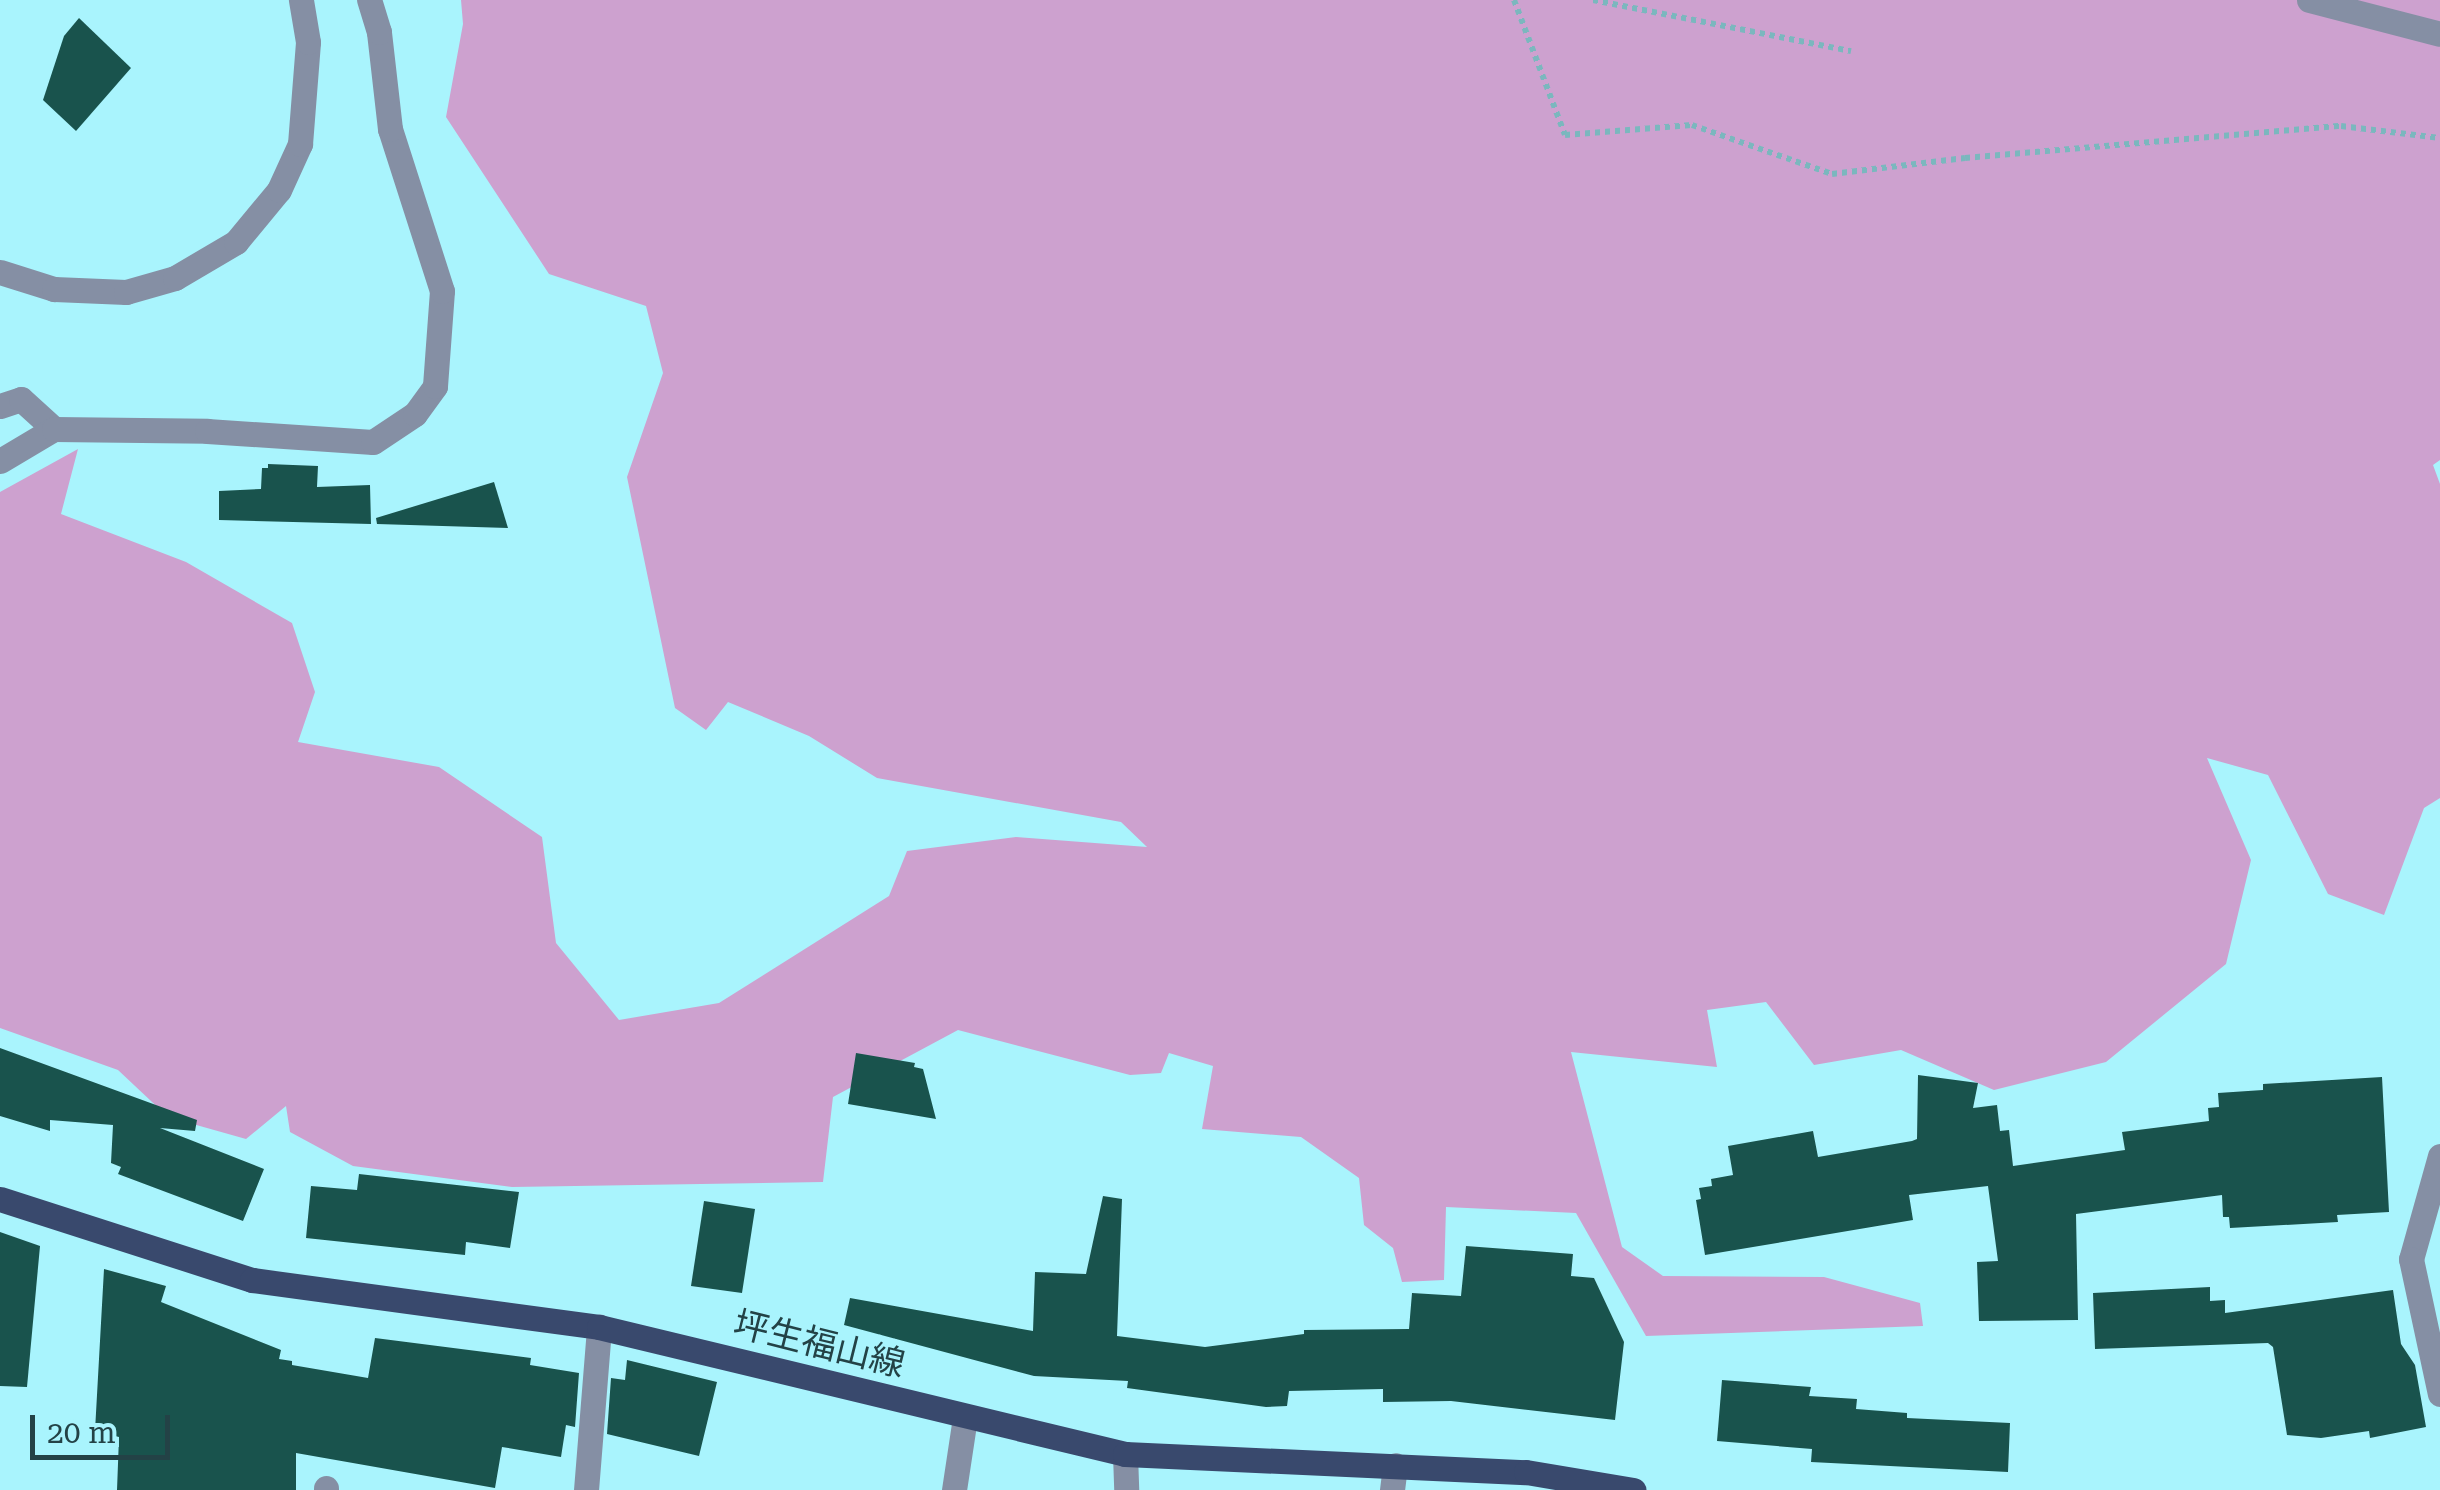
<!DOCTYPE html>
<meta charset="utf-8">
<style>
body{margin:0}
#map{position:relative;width:2440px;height:1490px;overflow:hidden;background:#a9f4fd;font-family:"Roboto Serif","Noto Sans JP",serif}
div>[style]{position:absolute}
.green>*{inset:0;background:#cda1cf}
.building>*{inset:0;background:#19534d}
.path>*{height:6px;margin-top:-3px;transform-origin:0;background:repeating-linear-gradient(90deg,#7bb7be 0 5px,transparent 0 10px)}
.minor>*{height:25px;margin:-12.5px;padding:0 12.5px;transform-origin:12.5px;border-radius:12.5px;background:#858fa4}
.major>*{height:25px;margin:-12.5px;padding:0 12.5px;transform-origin:12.5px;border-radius:12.5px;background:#39496d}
span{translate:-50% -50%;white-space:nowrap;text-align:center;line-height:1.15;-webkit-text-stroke:10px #a9f4fd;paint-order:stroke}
.street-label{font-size:35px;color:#234246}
.scale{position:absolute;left:30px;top:1415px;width:140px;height:45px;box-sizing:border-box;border:5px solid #234246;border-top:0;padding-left:12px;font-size:30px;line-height:35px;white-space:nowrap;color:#234246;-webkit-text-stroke:8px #a9f4fd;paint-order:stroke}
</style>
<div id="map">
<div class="green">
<i style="clip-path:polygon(461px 0,2440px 0,2440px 460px,2433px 465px,2440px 484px,2440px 798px,2424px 808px,2384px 915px,2328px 894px,2268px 775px,2207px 758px,2251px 860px,2226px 964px,2106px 1062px,1994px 1090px,1901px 1050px,1814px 1065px,1766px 1002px,1707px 1010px,1717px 1067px,1571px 1052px,1622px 1247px,1663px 1276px,1824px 1277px,1920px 1303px,1923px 1326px,1646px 1336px,1576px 1213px,1446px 1207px,1444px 1280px,1402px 1282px,1393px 1248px,1364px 1225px,1359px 1178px,1301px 1137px,1202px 1129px,1213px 1066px,1169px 1053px,1161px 1073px,1130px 1075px,958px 1030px,833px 1097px,823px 1182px,512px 1187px,353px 1166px,290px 1132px,286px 1106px,246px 1139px,168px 1117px,118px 1070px,0 1028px,0 492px,78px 449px,61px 514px,186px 562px,292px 623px,315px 692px,298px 742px,439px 767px,542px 837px,556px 943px,619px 1020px,719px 1003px,889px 896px,907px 851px,1016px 837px,1147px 847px,1121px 822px,877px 778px,809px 736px,728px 702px,706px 730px,675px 708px,627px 477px,663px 373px,646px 306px,549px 274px,446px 117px,463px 24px)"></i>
</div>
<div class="building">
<i style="clip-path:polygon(79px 18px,131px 68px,76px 131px,43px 100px,64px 36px)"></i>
<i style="clip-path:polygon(268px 464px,318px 466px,317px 487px,370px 485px,371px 524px,219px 520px,219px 491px,261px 489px,262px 468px,268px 468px)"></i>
<i style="clip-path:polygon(494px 482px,508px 528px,377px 524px,376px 518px)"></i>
<i style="clip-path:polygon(0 1048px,197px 1120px,195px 1131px,160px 1128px,264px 1169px,243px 1221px,118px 1174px,121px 1167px,111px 1163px,113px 1125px,50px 1120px,50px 1131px,0 1116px)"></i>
<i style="clip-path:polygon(856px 1053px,915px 1063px,914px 1067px,923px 1069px,936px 1119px,848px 1104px)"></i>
<i style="clip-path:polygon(1918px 1075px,1978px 1083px,1973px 1108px,1997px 1105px,2000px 1131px,2009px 1130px,2013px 1166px,2125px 1150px,2122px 1132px,2209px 1121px,2208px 1108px,2219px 1107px,2218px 1093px,2263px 1090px,2263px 1084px,2382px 1077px,2389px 1212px,2337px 1215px,2338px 1222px,2230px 1228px,2229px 1217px,2223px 1217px,2222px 1195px,2076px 1214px,2078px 1320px,1979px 1321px,1977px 1262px,1998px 1261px,1988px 1186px,1909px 1195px,1913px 1220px,1705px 1255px,1696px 1200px,1701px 1199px,1699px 1188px,1712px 1186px,1711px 1179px,1733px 1175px,1728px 1146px,1813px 1131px,1818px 1157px,1912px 1141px,1917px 1139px)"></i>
<i style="clip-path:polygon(359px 1174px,519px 1192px,510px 1248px,466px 1242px,465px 1255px,306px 1238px,311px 1186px,357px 1190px)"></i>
<i style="clip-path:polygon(1103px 1196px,1122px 1199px,1117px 1336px,1205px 1347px,1304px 1334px,1304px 1330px,1409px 1329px,1412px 1293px,1461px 1296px,1466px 1246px,1573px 1254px,1571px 1276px,1594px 1278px,1624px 1342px,1615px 1420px,1451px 1401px,1383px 1402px,1383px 1389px,1289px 1391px,1287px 1406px,1266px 1407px,1127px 1388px,1128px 1381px,1034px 1376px,844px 1325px,850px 1298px,1033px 1331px,1035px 1272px,1086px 1274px)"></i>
<i style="clip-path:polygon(704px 1201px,755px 1209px,742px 1293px,691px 1286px)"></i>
<i style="clip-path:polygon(0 1232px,40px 1246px,27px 1387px,0 1386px)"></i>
<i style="clip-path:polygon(104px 1269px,166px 1286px,161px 1302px,281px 1350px,279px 1359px,292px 1361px,292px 1365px,368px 1378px,375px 1338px,531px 1358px,530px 1365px,579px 1373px,575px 1427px,566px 1425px,561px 1457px,502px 1447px,495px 1488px,296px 1453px,296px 1490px,117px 1490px,119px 1437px,95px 1431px)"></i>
<i style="clip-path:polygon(2210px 1287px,2210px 1301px,2225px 1300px,2225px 1313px,2393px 1290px,2401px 1344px,2415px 1365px,2426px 1427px,2370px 1438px,2369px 1431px,2321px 1438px,2287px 1435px,2273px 1347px,2268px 1343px,2095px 1349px,2093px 1293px)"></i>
<i style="clip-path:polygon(627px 1360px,717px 1382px,699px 1456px,607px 1434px,611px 1378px,625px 1380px)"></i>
<i style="clip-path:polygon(1722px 1380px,1811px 1387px,1809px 1396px,1857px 1399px,1856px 1409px,1907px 1413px,1907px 1418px,2010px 1423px,2008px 1472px,1811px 1462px,1812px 1449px,1717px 1441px)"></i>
</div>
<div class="path">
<i style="left:1514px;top:0;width:144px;rotate:69.3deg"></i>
<i style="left:1565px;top:135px;width:127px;rotate:-4.5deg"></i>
<i style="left:1692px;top:125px;width:148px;rotate:19.3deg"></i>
<i style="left:1832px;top:174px;width:134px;rotate:-6.9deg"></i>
<i style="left:1965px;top:158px;width:377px;rotate:-4.9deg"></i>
<i style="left:2341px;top:126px;width:100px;rotate:6.9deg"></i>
<i style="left:1593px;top:0;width:263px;rotate:11.2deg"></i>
</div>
<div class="minor">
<i style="left:2309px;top:0;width:135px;rotate:14.5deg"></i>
<i style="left:0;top:272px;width:57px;rotate:17.5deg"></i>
<i style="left:54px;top:289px;width:72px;rotate:2.4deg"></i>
<i style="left:126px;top:292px;width:51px;rotate:-15.9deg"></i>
<i style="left:175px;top:278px;width:71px;rotate:-30.5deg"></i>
<i style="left:236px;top:242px;width:67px;rotate:-50.4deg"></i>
<i style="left:279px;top:190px;width:51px;rotate:-65.5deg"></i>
<i style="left:300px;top:144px;width:102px;rotate:-85.5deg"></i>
<i style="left:308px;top:42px;width:43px;rotate:-99.5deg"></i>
<i style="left:0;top:406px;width:22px;rotate:-18deg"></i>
<i style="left:21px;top:399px;width:45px;rotate:42.3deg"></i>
<i style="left:0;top:461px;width:63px;rotate:-30.7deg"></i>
<i style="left:54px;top:429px;width:153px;rotate:0.7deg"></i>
<i style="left:207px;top:431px;width:166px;rotate:3.8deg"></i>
<i style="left:373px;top:442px;width:50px;rotate:-33.7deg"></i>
<i style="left:415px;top:414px;width:34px;rotate:-54deg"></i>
<i style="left:435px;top:386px;width:95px;rotate:-85.8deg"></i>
<i style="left:442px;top:291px;width:170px;rotate:-107.8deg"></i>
<i style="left:390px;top:129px;width:98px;rotate:-96.5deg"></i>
<i style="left:379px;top:32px;width:34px;rotate:-107deg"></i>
<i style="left:2440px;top:1156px;width:107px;rotate:105.7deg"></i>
<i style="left:2411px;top:1259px;width:138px;rotate:77.9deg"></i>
<i style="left:1125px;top:1454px;width:36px;rotate:88deg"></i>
<i style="left:326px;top:1490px;width:2px;rotate:-90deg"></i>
<i style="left:586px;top:1490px;width:164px;rotate:-85.4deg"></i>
<i style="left:954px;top:1490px;width:74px;rotate:-81.4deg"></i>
<i style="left:1392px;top:1490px;width:25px;rotate:-83deg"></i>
</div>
<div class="major">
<i style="left:0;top:1199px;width:265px;rotate:17.8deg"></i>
<i style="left:252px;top:1280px;width:350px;rotate:7.7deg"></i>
<i style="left:599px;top:1327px;width:541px;rotate:13.57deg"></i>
<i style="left:1125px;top:1454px;width:401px;rotate:2.6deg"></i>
<i style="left:1526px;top:1472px;width:109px;rotate:9.5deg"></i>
</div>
<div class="street-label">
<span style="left:819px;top:1345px;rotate:14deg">坪生福山線</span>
</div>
<div class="scale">20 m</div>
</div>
